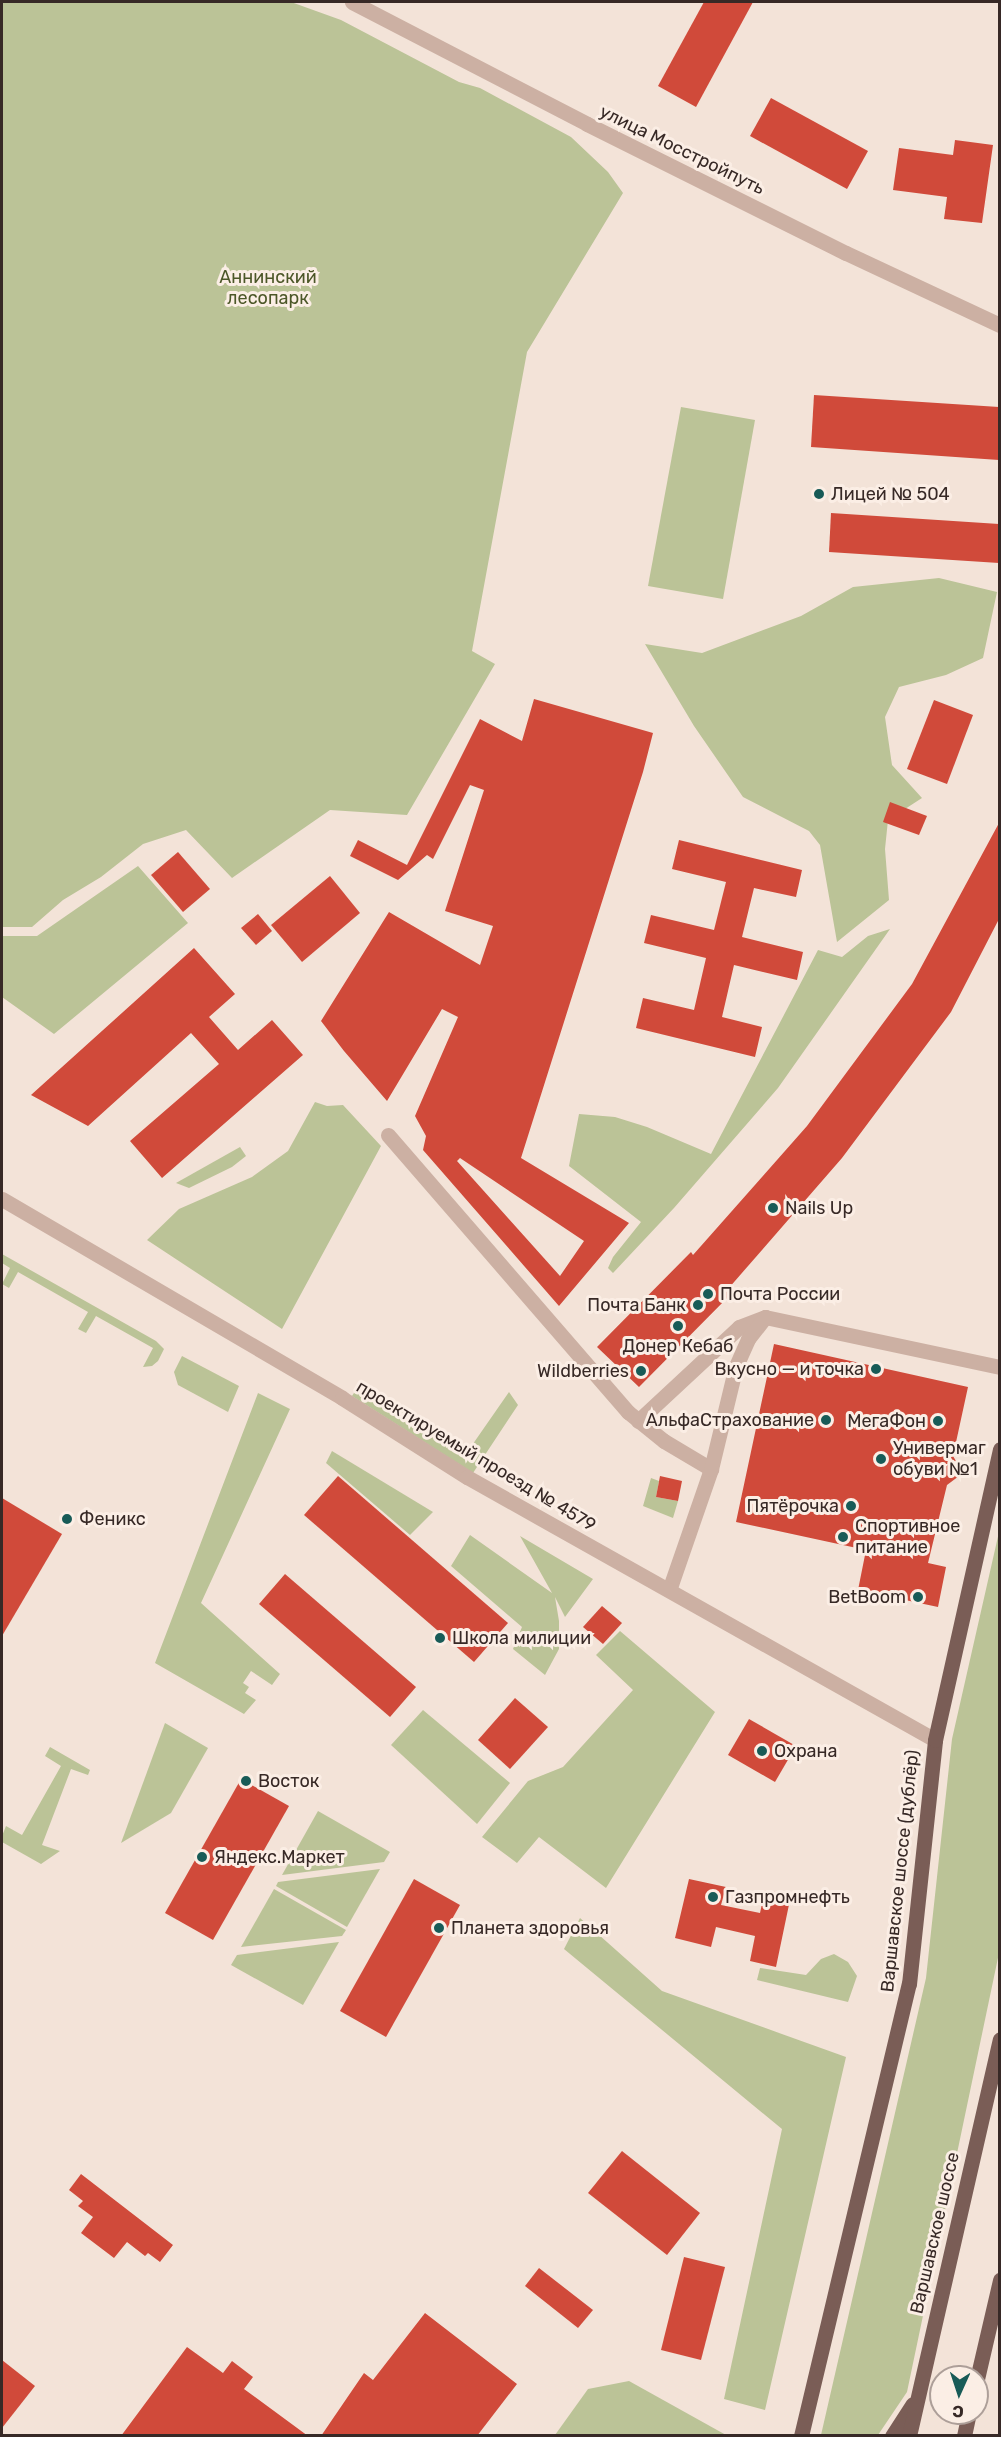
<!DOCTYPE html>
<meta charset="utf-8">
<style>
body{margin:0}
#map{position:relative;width:1001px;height:2437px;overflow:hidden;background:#f3e3d8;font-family:Rubik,sans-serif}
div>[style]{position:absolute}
.green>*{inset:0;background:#bbc397}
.building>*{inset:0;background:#d04a3a}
.minor>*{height:15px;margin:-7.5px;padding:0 7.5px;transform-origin:7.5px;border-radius:7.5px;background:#ccb0a3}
.major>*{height:15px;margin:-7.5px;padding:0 7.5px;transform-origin:7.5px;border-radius:7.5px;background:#7a5d56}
.dots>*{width:16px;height:16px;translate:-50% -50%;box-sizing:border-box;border:3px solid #fbeee5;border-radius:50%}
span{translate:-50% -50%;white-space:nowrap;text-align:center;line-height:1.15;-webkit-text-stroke:6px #fbeee5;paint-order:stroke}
.street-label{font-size:18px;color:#372926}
.park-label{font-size:18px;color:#4c5728}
.poi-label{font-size:18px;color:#372926}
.left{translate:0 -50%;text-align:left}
.right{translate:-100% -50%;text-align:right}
.frame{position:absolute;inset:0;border:3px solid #372926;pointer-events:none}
.north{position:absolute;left:929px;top:2365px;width:60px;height:60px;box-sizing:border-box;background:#fbeee5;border:2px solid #ad9f99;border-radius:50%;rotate:183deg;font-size:16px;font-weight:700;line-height:24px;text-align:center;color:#372926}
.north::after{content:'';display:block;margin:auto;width:21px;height:27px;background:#185b57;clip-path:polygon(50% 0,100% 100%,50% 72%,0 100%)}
</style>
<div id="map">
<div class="green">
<i style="clip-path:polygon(2px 2px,291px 2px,341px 20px,459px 82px,480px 88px,571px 137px,608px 172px,623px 193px,527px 352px,472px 651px,495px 664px,407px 815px,330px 810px,232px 878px,186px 830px,143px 844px,101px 877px,63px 900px,32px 927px,2px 927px)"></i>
<i style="clip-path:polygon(681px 407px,755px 420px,723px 599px,648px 586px)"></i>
<i style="clip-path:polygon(939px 578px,997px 592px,983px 658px,946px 675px,899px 687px,885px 717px,892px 765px,922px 798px,888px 820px,885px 849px,889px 900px,837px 942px,820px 845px,809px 831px,743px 797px,694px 726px,645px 644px,702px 653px,801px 616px,853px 587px)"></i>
<i style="clip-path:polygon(138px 866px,188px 923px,54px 1034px,2px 997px,2px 936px,37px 936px)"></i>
<i style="clip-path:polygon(890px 929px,778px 1088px,674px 1208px,613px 1273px,608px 1268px,613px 1257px,641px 1222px,569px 1166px,579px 1114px,615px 1117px,647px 1127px,711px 1154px,818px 950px,842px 957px,868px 936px)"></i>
<i style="clip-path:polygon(315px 1102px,327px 1106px,343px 1105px,381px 1146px,282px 1329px,147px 1240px,179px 1209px,252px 1177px,288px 1151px)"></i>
<i style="clip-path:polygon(240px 1147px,246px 1156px,232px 1167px,189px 1188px,176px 1183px)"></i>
<i style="clip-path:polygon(2px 1254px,156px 1341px,164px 1349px,158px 1361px,152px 1366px,143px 1367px,153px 1348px,96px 1316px,86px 1333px,78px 1329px,88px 1312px,18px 1272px,9px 1288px,2px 1284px,10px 1268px,2px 1263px)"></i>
<i style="clip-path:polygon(182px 1356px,239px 1386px,228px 1412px,178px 1385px,174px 1372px)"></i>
<i style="clip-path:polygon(361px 1382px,468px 1451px,509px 1392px,518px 1405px,473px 1473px,352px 1396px)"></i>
<i style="clip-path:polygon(258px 1393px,290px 1409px,201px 1603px,280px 1674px,272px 1685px,251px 1671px,243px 1683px,249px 1687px,245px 1693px,256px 1700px,244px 1714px,155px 1663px)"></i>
<i style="clip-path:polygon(332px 1451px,433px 1512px,410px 1535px,326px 1463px)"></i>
<i style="clip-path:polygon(651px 1478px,659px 1481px,656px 1497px,678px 1501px,673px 1518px,643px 1506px)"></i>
<i style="clip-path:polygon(999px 1532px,999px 1953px,907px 2392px,878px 2435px,821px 2435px,926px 1978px,952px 1739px)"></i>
<i style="clip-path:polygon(470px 1535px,552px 1593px,520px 1536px,593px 1579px,565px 1617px,555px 1597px,559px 1621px,559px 1649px,545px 1675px,513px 1649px,522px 1627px,451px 1566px)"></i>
<i style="clip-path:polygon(620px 1631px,715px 1712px,606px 1888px,539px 1837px,517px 1863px,482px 1837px,528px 1781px,563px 1767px,633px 1690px,596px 1655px)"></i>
<i style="clip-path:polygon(423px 1710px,510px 1783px,477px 1824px,391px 1745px)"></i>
<i style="clip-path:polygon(165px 1723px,208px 1748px,171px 1813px,121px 1843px)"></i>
<i style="clip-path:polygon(50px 1747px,90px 1770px,88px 1775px,71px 1769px,42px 1845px,60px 1851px,41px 1864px,2px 1842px,2px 1836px,6px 1826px,22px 1835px,61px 1766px,45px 1756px)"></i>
<i style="clip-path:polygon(318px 1811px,390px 1852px,384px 1862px,282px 1875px)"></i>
<i style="clip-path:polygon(380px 1869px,347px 1927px,276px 1886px,278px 1882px)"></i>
<i style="clip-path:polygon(274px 1889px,346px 1930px,342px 1936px,241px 1947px)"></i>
<i style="clip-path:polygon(580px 1918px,662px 1991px,846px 2057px,765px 2410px,724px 2399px,782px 2129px,564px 1949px)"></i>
<i style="clip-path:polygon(339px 1942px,303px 2005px,231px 1965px,237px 1955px)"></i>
<i style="clip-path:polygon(834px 1954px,848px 1962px,857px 1976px,848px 2002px,757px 1980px,760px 1968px,806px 1975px,821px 1959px)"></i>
<i style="clip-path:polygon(629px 2381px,726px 2435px,555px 2435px,588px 2389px)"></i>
</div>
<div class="building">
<i style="clip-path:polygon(704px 2px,753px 2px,696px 107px,658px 86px)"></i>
<i style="clip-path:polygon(771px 98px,868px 151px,847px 189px,750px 136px)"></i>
<i style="clip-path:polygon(955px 140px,993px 145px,982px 223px,944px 219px,947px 197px,893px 190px,899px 148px,953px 155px)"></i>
<i style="clip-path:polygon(814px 395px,999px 407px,999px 460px,811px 447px)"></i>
<i style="clip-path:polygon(831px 513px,999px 524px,999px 563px,829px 552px)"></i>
<i style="clip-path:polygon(evenodd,534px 699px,653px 733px,643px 772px,521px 1158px,629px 1223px,559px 1306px,423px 1150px,426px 1136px,415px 1116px,458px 1017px,442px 1009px,387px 1101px,344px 1051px,321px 1021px,389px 912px,480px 965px,493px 926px,445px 911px,484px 790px,470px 785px,433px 859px,427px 855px,398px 880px,350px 856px,358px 840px,407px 865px,480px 719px,522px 741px,534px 699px,460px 1158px,584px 1241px,560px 1276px,457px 1161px,460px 1158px)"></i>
<i style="clip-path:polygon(934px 700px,973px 715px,947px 784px,907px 769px)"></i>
<i style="clip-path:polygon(890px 802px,927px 816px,919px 835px,883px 822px)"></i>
<i style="clip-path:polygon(999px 823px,999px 919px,951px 1012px,842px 1158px,728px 1289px,732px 1293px,639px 1387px,597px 1347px,691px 1252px,693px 1255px,807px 1126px,912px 984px)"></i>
<i style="clip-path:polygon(679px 840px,802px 870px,796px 897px,754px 888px,742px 937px,803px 952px,797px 980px,734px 965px,722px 1017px,762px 1027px,755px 1057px,636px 1028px,643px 998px,694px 1010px,706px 958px,644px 943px,651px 915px,714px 930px,726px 882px,672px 869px)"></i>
<i style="clip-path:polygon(178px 852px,210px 889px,183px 912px,151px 875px)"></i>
<i style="clip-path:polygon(330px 876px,360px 913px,302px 962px,271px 925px)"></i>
<i style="clip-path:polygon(258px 914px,272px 931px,256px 945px,241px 928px)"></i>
<i style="clip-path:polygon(194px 948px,235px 994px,209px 1017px,238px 1050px,272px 1020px,303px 1055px,162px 1178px,130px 1141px,219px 1064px,191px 1033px,88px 1126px,31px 1095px)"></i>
<i style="clip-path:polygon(774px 1344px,968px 1387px,953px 1456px,963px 1473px,947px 1485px,928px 1563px,946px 1567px,938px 1607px,858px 1590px,866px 1550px,736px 1522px)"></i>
<i style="clip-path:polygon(338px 1476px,508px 1623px,474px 1662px,304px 1515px)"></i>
<i style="clip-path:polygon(660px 1476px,682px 1481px,678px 1501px,656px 1497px)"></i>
<i style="clip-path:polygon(2px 1498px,62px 1534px,2px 1636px)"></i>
<i style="clip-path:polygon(285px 1574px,416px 1687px,390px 1717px,259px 1604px)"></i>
<i style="clip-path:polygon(602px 1606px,622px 1623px,603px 1644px,583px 1627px)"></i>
<i style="clip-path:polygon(515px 1698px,548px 1727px,510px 1769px,478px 1740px)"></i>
<i style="clip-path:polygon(749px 1719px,796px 1746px,775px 1782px,728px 1755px)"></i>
<i style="clip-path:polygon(241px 1779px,289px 1806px,213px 1940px,165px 1913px)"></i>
<i style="clip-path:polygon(414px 1879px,460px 1905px,386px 2037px,340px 2011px)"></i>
<i style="clip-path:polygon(689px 1879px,726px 1887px,721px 1905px,760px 1913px,765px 1890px,791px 1895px,776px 1967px,750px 1961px,755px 1936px,716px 1927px,711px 1947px,675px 1938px)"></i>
<i style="clip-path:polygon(622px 2151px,700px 2213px,667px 2255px,588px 2193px)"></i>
<i style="clip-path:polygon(81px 2174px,173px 2245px,160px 2262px,148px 2253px,145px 2256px,127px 2242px,114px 2258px,81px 2233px,93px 2217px,78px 2206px,83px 2201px,69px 2190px)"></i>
<i style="clip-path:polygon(684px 2257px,725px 2267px,701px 2360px,661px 2350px)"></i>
<i style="clip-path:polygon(539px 2268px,593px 2310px,578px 2328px,525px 2286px)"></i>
<i style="clip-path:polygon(425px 2313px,517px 2384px,477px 2436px,321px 2436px,364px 2373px,373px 2380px)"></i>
<i style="clip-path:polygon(187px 2347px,223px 2373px,232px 2361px,253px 2377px,244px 2389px,308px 2436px,121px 2436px)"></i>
<i style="clip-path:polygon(2px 2360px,35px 2386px,2px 2428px)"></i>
</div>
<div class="minor">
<i style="left:352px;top:2px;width:265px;rotate:27.4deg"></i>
<i style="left:587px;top:124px;width:289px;rotate:26.5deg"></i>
<i style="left:846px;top:253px;width:170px;rotate:25.1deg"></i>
<i style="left:388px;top:1135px;width:367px;rotate:49.1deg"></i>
<i style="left:628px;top:1412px;width:46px;rotate:38.9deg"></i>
<i style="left:664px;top:1441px;width:55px;rotate:30.8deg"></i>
<i style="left:711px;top:1469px;width:128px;rotate:109.1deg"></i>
<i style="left:2px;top:1199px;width:394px;rotate:30.3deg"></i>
<i style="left:342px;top:1398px;width:148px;rotate:32.3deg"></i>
<i style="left:467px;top:1477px;width:537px;rotate:29.33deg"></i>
<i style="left:638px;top:1421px;width:138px;rotate:-42.9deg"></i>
<i style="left:739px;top:1327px;width:28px;rotate:-21deg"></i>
<i style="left:765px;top:1317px;width:240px;rotate:12deg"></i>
<i style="left:711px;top:1469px;width:106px;rotate:-76.4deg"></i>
<i style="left:736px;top:1366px;width:30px;rotate:-66deg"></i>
<i style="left:748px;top:1339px;width:28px;rotate:-52deg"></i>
</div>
<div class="major">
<i style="left:977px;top:2379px;width:102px;rotate:-76.9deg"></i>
<i style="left:801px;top:2436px;width:465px;rotate:-76.6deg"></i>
<i style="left:909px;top:1984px;width:245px;rotate:-83.9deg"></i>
<i style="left:935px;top:1740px;width:298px;rotate:-77.4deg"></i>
<i style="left:892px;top:2436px;width:38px;rotate:-57deg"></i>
<i style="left:909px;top:2436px;width:407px;rotate:-77.1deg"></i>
<i style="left:964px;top:2436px;width:24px;rotate:-78deg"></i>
</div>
<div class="dots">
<i style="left:819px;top:494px;background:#185b57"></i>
<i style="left:773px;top:1208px;background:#185b57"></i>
<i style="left:708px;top:1294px;background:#185b57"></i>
<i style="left:698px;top:1305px;background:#185b57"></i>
<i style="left:678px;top:1326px;background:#185b57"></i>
<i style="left:876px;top:1369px;background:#185b57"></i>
<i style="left:641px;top:1371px;background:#185b57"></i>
<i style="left:826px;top:1420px;background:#185b57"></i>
<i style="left:938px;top:1421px;background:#185b57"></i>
<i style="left:881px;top:1459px;background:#185b57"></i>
<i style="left:851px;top:1506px;background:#185b57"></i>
<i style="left:67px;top:1519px;background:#185b57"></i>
<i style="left:843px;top:1537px;background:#185b57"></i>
<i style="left:918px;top:1597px;background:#185b57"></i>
<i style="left:440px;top:1638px;background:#185b57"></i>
<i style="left:762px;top:1751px;background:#185b57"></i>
<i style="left:246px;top:1781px;background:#185b57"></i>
<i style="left:202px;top:1857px;background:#185b57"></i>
<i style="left:713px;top:1897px;background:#185b57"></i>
<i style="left:439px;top:1928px;background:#185b57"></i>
</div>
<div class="street-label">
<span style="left:682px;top:150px;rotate:26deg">улица Мосстройпуть</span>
<span style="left:476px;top:1456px;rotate:31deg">проектируемый проезд № 4579</span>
<span style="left:900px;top:1871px;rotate:-84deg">Варшавское шоссе (дублёр)</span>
<span style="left:935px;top:2233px;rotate:-77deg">Варшавское шоссе</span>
</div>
<div class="park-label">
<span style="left:268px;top:288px">Аннинский<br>лесопарк</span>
</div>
<div class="poi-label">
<span class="left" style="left:831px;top:494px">Лицей № 504</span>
<span class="left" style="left:785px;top:1208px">Nails Up</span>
<span class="left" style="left:720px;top:1294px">Почта России</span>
<span class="right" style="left:686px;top:1305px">Почта Банк</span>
<span style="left:678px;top:1346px">Донер Кебаб</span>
<span class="right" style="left:864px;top:1369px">Вкусно — и точка</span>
<span class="right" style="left:629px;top:1371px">Wildberries</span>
<span class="right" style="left:814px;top:1420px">АльфаСтрахование</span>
<span class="right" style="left:926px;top:1421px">МегаФон</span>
<span class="left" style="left:893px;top:1459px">Универмаг<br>обуви №1</span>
<span class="right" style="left:839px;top:1506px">Пятёрочка</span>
<span class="left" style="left:79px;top:1519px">Феникс</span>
<span class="left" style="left:855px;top:1537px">Спортивное<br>питание</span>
<span class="right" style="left:906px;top:1597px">BetBoom</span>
<span class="left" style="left:452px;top:1638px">Школа милиции</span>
<span class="left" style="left:774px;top:1751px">Охрана</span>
<span class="left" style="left:258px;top:1781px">Восток</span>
<span class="left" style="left:214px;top:1857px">Яндекс.Маркет</span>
<span class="left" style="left:725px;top:1897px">Газпромнефть</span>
<span class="left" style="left:451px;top:1928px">Планета здоровья</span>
</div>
<div class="frame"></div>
<div class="north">С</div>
</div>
